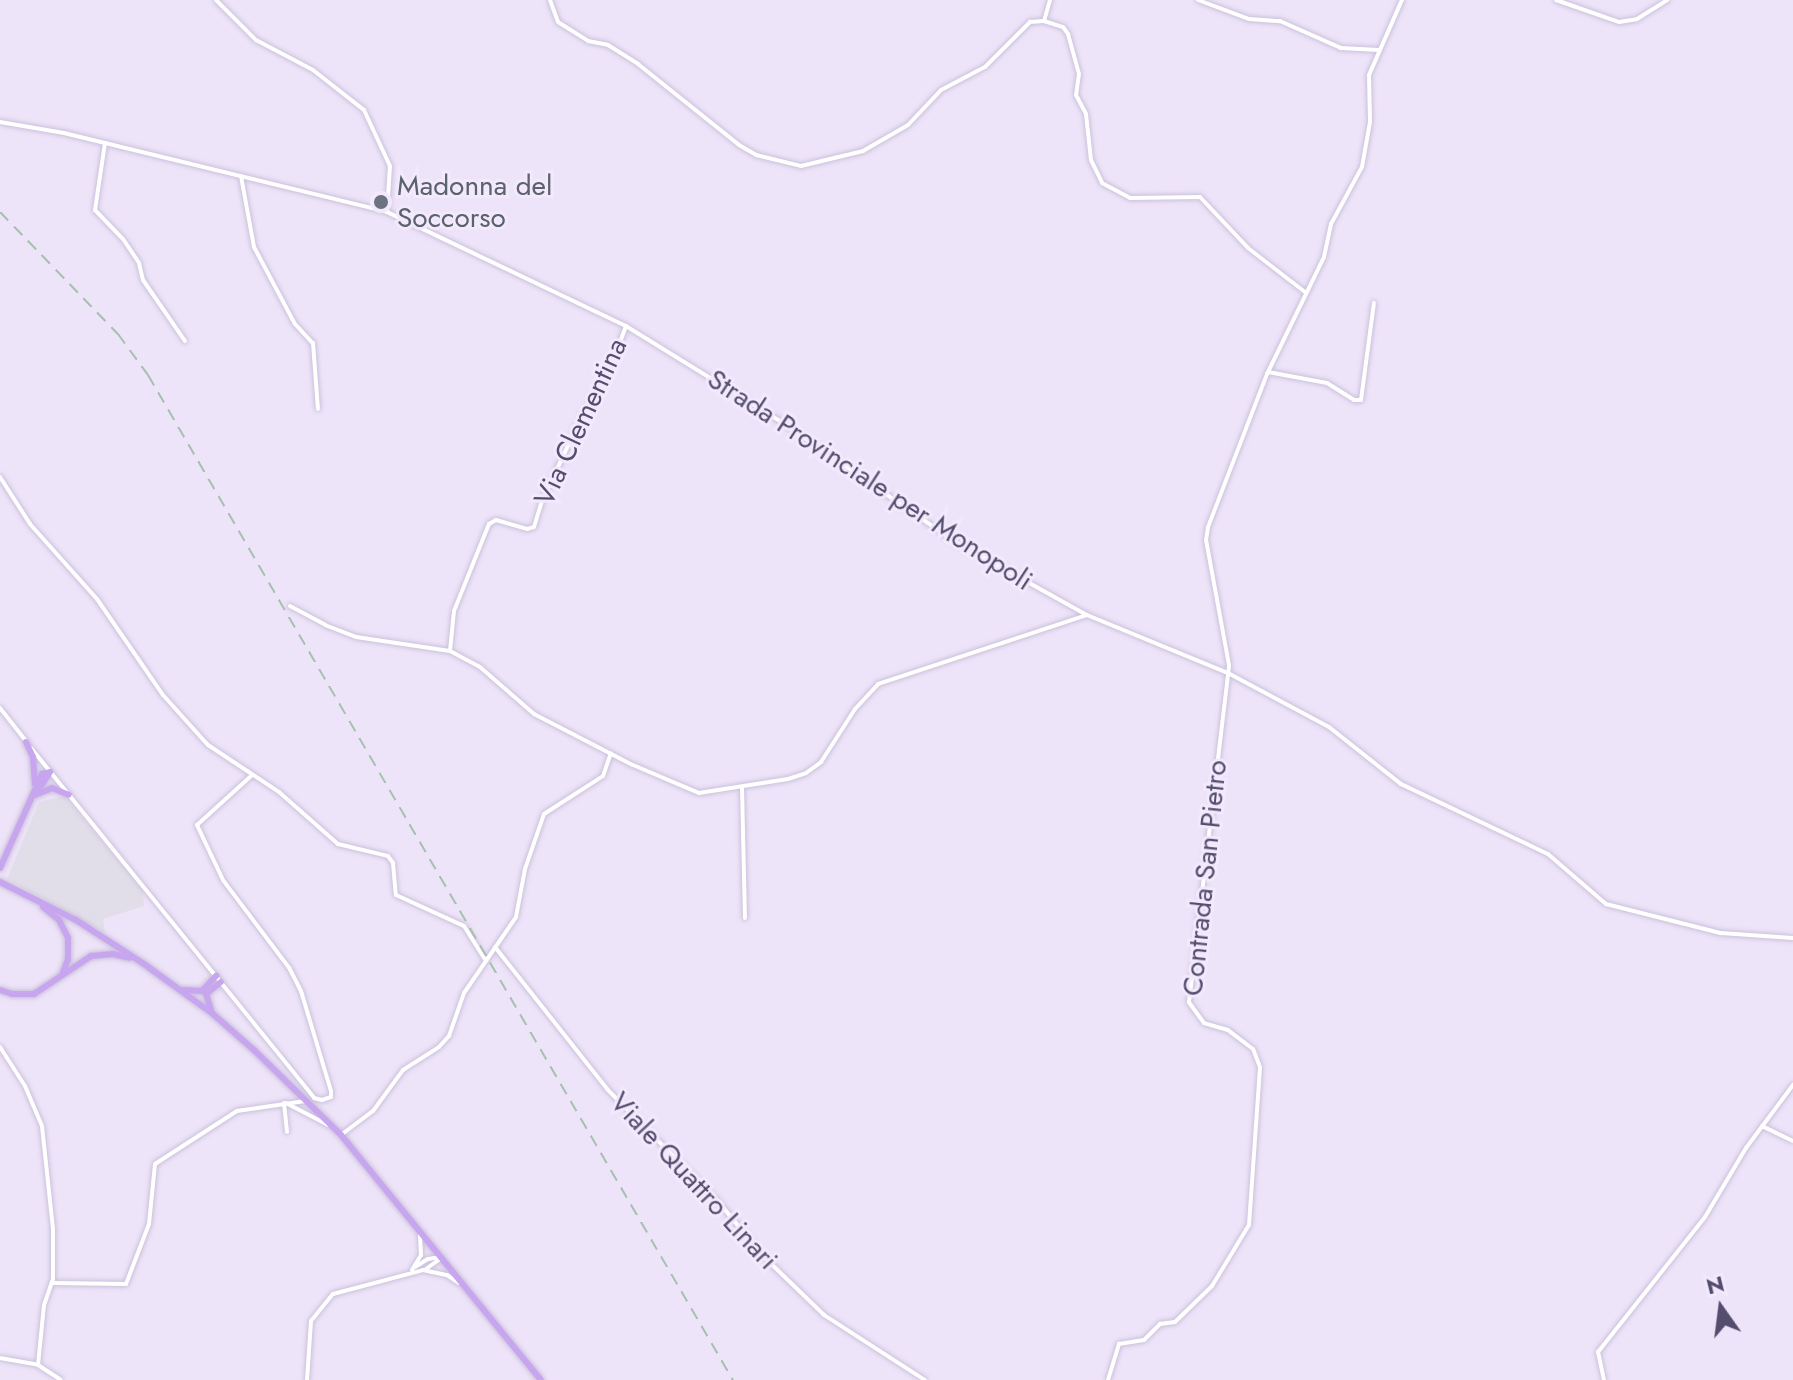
<!DOCTYPE html>
<style>
body{margin:0}
#map{position:relative;width:1793px;height:1380px;overflow:hidden;background:#eee4f9;font-family:Jost,sans-serif}
div>[style]{position:absolute}
.industrial>*{inset:0;background:#e2dee9}
.roads{filter:drop-shadow(0 0 2px #cac1dc) drop-shadow(0 0 2px #cac1dc)}
.minor>*{height:4px;margin:-2px;padding:0 2px;transform-origin:2px;border-radius:2px;background:#fff}
.major>*{height:6px;margin:-3px;padding:0 3px;transform-origin:3px;border-radius:3px;background:#c8a5ef}
.rail>*{height:2px;margin-top:-1px;transform-origin:0;background:repeating-linear-gradient(90deg,#a5c0af 0 12px,transparent 0 20px)}
.dots>*{width:22px;height:22px;translate:-50% -50%;box-sizing:border-box;border:4px solid #f2eafc;border-radius:50%}
span{translate:-50% -50%;white-space:nowrap;text-align:center;line-height:1.15;-webkit-text-stroke:6px #f2eafc;paint-order:stroke}
.worship-label{font-size:28px;color:#5b616d}
.left{translate:0 -50%;text-align:left}
.street-label{font-size:28px;color:#544d6e}
.north{position:absolute;left:1681px;top:1268px;width:80px;height:80px;-webkit-text-stroke:6px #f2eafc;paint-order:stroke;rotate:346deg;font-size:22px;font-weight:700;line-height:32px;text-align:center;color:#544d6e}
.north::after{content:'';display:block;margin:auto;width:28px;height:36px;background:#544d6e;clip-path:polygon(50% 0,100% 100%,50% 72%,0 100%)}
</style>
<div id="map">
<div class="industrial">
<i style="clip-path:polygon(64px 796px,143px 891px,144px 906px,103px 919px,105px 933px,7px 879px,39px 802px)"></i>
</div>
<div class="roads">
<div class="minor">
<i style="left:216px;top:0;width:57px;rotate:45deg"></i>
<i style="left:256px;top:40px;width:64px;rotate:27.8deg"></i>
<i style="left:313px;top:70px;width:65px;rotate:38.1deg"></i>
<i style="left:364px;top:110px;width:62px;rotate:65.1deg"></i>
<i style="left:390px;top:166px;width:46px;rotate:93.7deg"></i>
<i style="left:550px;top:0;width:23px;rotate:70deg"></i>
<i style="left:558px;top:22px;width:36px;rotate:32deg"></i>
<i style="left:588px;top:41px;width:20px;rotate:11deg"></i>
<i style="left:608px;top:45px;width:36px;rotate:32deg"></i>
<i style="left:638px;top:64px;width:129px;rotate:38.7deg"></i>
<i style="left:739px;top:145px;width:20px;rotate:30deg"></i>
<i style="left:756px;top:155px;width:46px;rotate:13.7deg"></i>
<i style="left:801px;top:166px;width:64px;rotate:-13.6deg"></i>
<i style="left:863px;top:151px;width:52px;rotate:-30deg"></i>
<i style="left:908px;top:125px;width:48px;rotate:-46.7deg"></i>
<i style="left:941px;top:90px;width:50px;rotate:-27.6deg"></i>
<i style="left:985px;top:67px;width:64px;rotate:-45deg"></i>
<i style="left:1030px;top:22px;width:14px;rotate:-4deg"></i>
<i style="left:1044px;top:21px;width:22px;rotate:-74deg"></i>
<i style="left:1198px;top:0;width:54px;rotate:20.4deg"></i>
<i style="left:1249px;top:19px;width:31px;rotate:4deg"></i>
<i style="left:1280px;top:21px;width:67px;rotate:23.9deg"></i>
<i style="left:1341px;top:48px;width:38px;rotate:3deg"></i>
<i style="left:1556px;top:0;width:67px;rotate:19.2deg"></i>
<i style="left:1619px;top:22px;width:18px;rotate:-9deg"></i>
<i style="left:1637px;top:19px;width:36px;rotate:-32deg"></i>
<i style="left:1044px;top:21px;width:20px;rotate:18deg"></i>
<i style="left:1063px;top:27px;width:9px;rotate:54deg"></i>
<i style="left:1068px;top:34px;width:41px;rotate:74.6deg"></i>
<i style="left:1079px;top:74px;width:21px;rotate:98deg"></i>
<i style="left:1076px;top:95px;width:21px;rotate:62deg"></i>
<i style="left:1086px;top:114px;width:46px;rotate:83.8deg"></i>
<i style="left:1091px;top:160px;width:25px;rotate:64deg"></i>
<i style="left:1102px;top:183px;width:32px;rotate:28deg"></i>
<i style="left:1130px;top:198px;width:70px;rotate:-0.8deg"></i>
<i style="left:1200px;top:197px;width:70px;rotate:46.7deg"></i>
<i style="left:1248px;top:248px;width:72px;rotate:37.7deg"></i>
<i style="left:0;top:122px;width:65px;rotate:9.8deg"></i>
<i style="left:64px;top:133px;width:333px;rotate:13.7deg"></i>
<i style="left:387px;top:212px;width:265px;rotate:25.5deg"></i>
<i style="left:626px;top:326px;width:181px;rotate:31.7deg"></i>
<i style="left:780px;top:421px;width:211px;rotate:34.6deg"></i>
<i style="left:954px;top:541px;width:152px;rotate:29.1deg"></i>
<i style="left:1087px;top:615px;width:152px;rotate:22.4deg"></i>
<i style="left:1228px;top:673px;width:115px;rotate:28.1deg"></i>
<i style="left:1329px;top:727px;width:92px;rotate:38.4deg"></i>
<i style="left:1401px;top:784px;width:163px;rotate:25.5deg"></i>
<i style="left:1548px;top:854px;width:77px;rotate:40.8deg"></i>
<i style="left:1606px;top:904px;width:119px;rotate:14.2deg"></i>
<i style="left:1721px;top:933px;width:72px;rotate:4deg"></i>
<i style="left:105px;top:143px;width:68px;rotate:98.5deg"></i>
<i style="left:95px;top:210px;width:40px;rotate:46deg"></i>
<i style="left:123px;top:239px;width:29px;rotate:56deg"></i>
<i style="left:139px;top:263px;width:17px;rotate:77deg"></i>
<i style="left:143px;top:280px;width:74px;rotate:55.5deg"></i>
<i style="left:241px;top:176px;width:72px;rotate:79.6deg"></i>
<i style="left:254px;top:247px;width:87px;rotate:62deg"></i>
<i style="left:295px;top:324px;width:26px;rotate:47deg"></i>
<i style="left:313px;top:343px;width:66px;rotate:85.7deg"></i>
<i style="left:1268px;top:372px;width:60px;rotate:10.6deg"></i>
<i style="left:1327px;top:383px;width:32px;rotate:32deg"></i>
<i style="left:1354px;top:400px;width:7px"></i>
<i style="left:1361px;top:400px;width:98px;rotate:-82.4deg"></i>
<i style="left:0;top:477px;width:56px;rotate:57.4deg"></i>
<i style="left:30px;top:524px;width:101px;rotate:48.2deg"></i>
<i style="left:97px;top:599px;width:116px;rotate:55.5deg"></i>
<i style="left:163px;top:695px;width:67px;rotate:48deg"></i>
<i style="left:208px;top:745px;width:85px;rotate:33.5deg"></i>
<i style="left:279px;top:792px;width:79px;rotate:41.4deg"></i>
<i style="left:338px;top:844px;width:51px;rotate:13.5deg"></i>
<i style="left:388px;top:856px;width:9px;rotate:54deg"></i>
<i style="left:393px;top:863px;width:32px;rotate:85deg"></i>
<i style="left:396px;top:895px;width:75px;rotate:24.5deg"></i>
<i style="left:464px;top:926px;width:41px;rotate:57.8deg"></i>
<i style="left:290px;top:606px;width:40px;rotate:28deg"></i>
<i style="left:325px;top:625px;width:33px;rotate:21deg"></i>
<i style="left:356px;top:637px;width:95px;rotate:8.5deg"></i>
<i style="left:450px;top:651px;width:34px;rotate:28deg"></i>
<i style="left:480px;top:667px;width:72px;rotate:41deg"></i>
<i style="left:534px;top:714px;width:111px;rotate:27.3deg"></i>
<i style="left:633px;top:765px;width:72px;rotate:23deg"></i>
<i style="left:699px;top:793px;width:90px;rotate:-8.9deg"></i>
<i style="left:788px;top:779px;width:19px;rotate:-18deg"></i>
<i style="left:806px;top:773px;width:19px;rotate:-36deg"></i>
<i style="left:821px;top:762px;width:63px;rotate:-57.3deg"></i>
<i style="left:855px;top:709px;width:34px;rotate:-47deg"></i>
<i style="left:878px;top:684px;width:220px;rotate:-18.3deg"></i>
<i style="left:450px;top:651px;width:40px;rotate:-84.3deg"></i>
<i style="left:454px;top:611px;width:94px;rotate:-68.1deg"></i>
<i style="left:489px;top:524px;width:8px;rotate:-30deg"></i>
<i style="left:496px;top:520px;width:32px;rotate:16deg"></i>
<i style="left:527px;top:529px;width:7px;rotate:-16deg"></i>
<i style="left:534px;top:527px;width:27px;rotate:-73deg"></i>
<i style="left:542px;top:501px;width:85px;rotate:-64.9deg"></i>
<i style="left:578px;top:424px;width:69px;rotate:-60.5deg"></i>
<i style="left:612px;top:364px;width:40px;rotate:-69.8deg"></i>
<i style="left:0;top:708px;width:42px;rotate:51.8deg"></i>
<i style="left:31px;top:748px;width:450px;rotate:51deg"></i>
<i style="left:314px;top:1098px;width:8px;rotate:14deg"></i>
<i style="left:322px;top:1100px;width:9px;rotate:-18deg"></i>
<i style="left:331px;top:1097px;width:6px;rotate:-90deg"></i>
<i style="left:331px;top:1091px;width:104px;rotate:-106.7deg"></i>
<i style="left:301px;top:991px;width:25px;rotate:-117deg"></i>
<i style="left:290px;top:969px;width:111px;rotate:-127deg"></i>
<i style="left:223px;top:880px;width:61px;rotate:-115.3deg"></i>
<i style="left:197px;top:825px;width:73px;rotate:-42.2deg"></i>
<i style="left:742px;top:787px;width:131px;rotate:88.7deg"></i>
<i style="left:495px;top:947px;width:181px;rotate:51.7deg"></i>
<i style="left:607px;top:1089px;width:156px;rotate:45.3deg"></i>
<i style="left:717px;top:1200px;width:72px;rotate:50.6deg"></i>
<i style="left:763px;top:1256px;width:85px;rotate:44deg"></i>
<i style="left:824px;top:1315px;width:120px;rotate:32.8deg"></i>
<i style="left:0;top:1047px;width:46px;rotate:57.3deg"></i>
<i style="left:25px;top:1086px;width:43px;rotate:67deg"></i>
<i style="left:42px;top:1126px;width:104px;rotate:83.9deg"></i>
<i style="left:53px;top:1229px;width:50px;rotate:90deg"></i>
<i style="left:53px;top:1279px;width:28px;rotate:109deg"></i>
<i style="left:44px;top:1305px;width:60px;rotate:95.7deg"></i>
<i style="left:284px;top:1103px;width:29px;rotate:84deg"></i>
<i style="left:286px;top:1103px;width:47px;rotate:27.6deg"></i>
<i style="left:1762px;top:1126px;width:34px;rotate:26deg"></i>
<i style="left:341px;top:1135px;width:40px;rotate:-37deg"></i>
<i style="left:373px;top:1111px;width:51px;rotate:-53.8deg"></i>
<i style="left:403px;top:1070px;width:43px;rotate:-32.6deg"></i>
<i style="left:439px;top:1047px;width:15px;rotate:-48deg"></i>
<i style="left:449px;top:1036px;width:46px;rotate:-70.8deg"></i>
<i style="left:464px;top:993px;width:92px;rotate:-55.6deg"></i>
<i style="left:516px;top:917px;width:49px;rotate:-79.4deg"></i>
<i style="left:525px;top:869px;width:58px;rotate:-70.9deg"></i>
<i style="left:544px;top:814px;width:70px;rotate:-32.8deg"></i>
<i style="left:603px;top:776px;width:24px;rotate:-71deg"></i>
<i style="left:415px;top:1267px;width:15px;rotate:-32deg"></i>
<i style="left:428px;top:1259px;width:12px;rotate:-9deg"></i>
<i style="left:426px;top:1269px;width:19px;rotate:-36deg"></i>
<i style="left:412px;top:1270px;width:17px;rotate:-59deg"></i>
<i style="left:421px;top:1255px;width:21px;rotate:-93deg"></i>
<i style="left:53px;top:1283px;width:73px;rotate:0.8deg"></i>
<i style="left:126px;top:1284px;width:64px;rotate:-69deg"></i>
<i style="left:149px;top:1224px;width:60px;rotate:-84.3deg"></i>
<i style="left:155px;top:1164px;width:98px;rotate:-32.9deg"></i>
<i style="left:237px;top:1111px;width:69px;rotate:-8.4deg"></i>
<i style="left:0;top:1358px;width:39px;rotate:10deg"></i>
<i style="left:38px;top:1365px;width:27px;rotate:33deg"></i>
<i style="left:307px;top:1380px;width:59px;rotate:-86.1deg"></i>
<i style="left:311px;top:1321px;width:35px;rotate:-51deg"></i>
<i style="left:333px;top:1294px;width:93px;rotate:-14.9deg"></i>
<i style="left:423px;top:1270px;width:25px;rotate:12deg"></i>
<i style="left:447px;top:1275px;width:14px;rotate:34deg"></i>
<i style="left:1108px;top:1380px;width:38px;rotate:-73deg"></i>
<i style="left:1119px;top:1344px;width:25px;rotate:-9deg"></i>
<i style="left:1144px;top:1340px;width:23px;rotate:-45deg"></i>
<i style="left:1160px;top:1324px;width:15px;rotate:-8deg"></i>
<i style="left:1175px;top:1322px;width:52px;rotate:-44.2deg"></i>
<i style="left:1212px;top:1286px;width:71px;rotate:-58.8deg"></i>
<i style="left:1249px;top:1225px;width:158px;rotate:-86deg"></i>
<i style="left:1260px;top:1067px;width:19px;rotate:-111deg"></i>
<i style="left:1253px;top:1049px;width:31px;rotate:-143deg"></i>
<i style="left:1228px;top:1030px;width:25px;rotate:-164deg"></i>
<i style="left:1204px;top:1023px;width:26px;rotate:-126deg"></i>
<i style="left:1189px;top:1002px;width:339px;rotate:-83.2deg"></i>
<i style="left:1229px;top:665px;width:127px;rotate:-100.4deg"></i>
<i style="left:1206px;top:540px;width:13px;rotate:-81deg"></i>
<i style="left:1208px;top:527px;width:164px;rotate:-68.9deg"></i>
<i style="left:1267px;top:374px;width:130px;rotate:-64deg"></i>
<i style="left:1324px;top:257px;width:34px;rotate:-78deg"></i>
<i style="left:1331px;top:224px;width:65px;rotate:-61.5deg"></i>
<i style="left:1362px;top:167px;width:46px;rotate:-79.9deg"></i>
<i style="left:1370px;top:122px;width:47px;rotate:-91.2deg"></i>
<i style="left:1369px;top:75px;width:82px;rotate:-66.3deg"></i>
<i style="left:1604px;top:1380px;width:29px;rotate:-102deg"></i>
<i style="left:1598px;top:1352px;width:172px;rotate:-51.6deg"></i>
<i style="left:1705px;top:1217px;width:80px;rotate:-59.3deg"></i>
<i style="left:1746px;top:1148px;width:79px;rotate:-53.3deg"></i>
</div>
<div class="major">
<i style="left:26px;top:742px;width:17px;rotate:65deg"></i>
<i style="left:33px;top:757px;width:27px;rotate:86deg"></i>
<i style="left:37px;top:792px;width:24px;rotate:-57deg"></i>
<i style="left:35px;top:795px;width:18px;rotate:-22deg"></i>
<i style="left:52px;top:788px;width:18px;rotate:22deg"></i>
<i style="left:0;top:868px;width:103px;rotate:-65.9deg"></i>
<i style="left:42px;top:774px;width:8px;rotate:-14deg"></i>
<i style="left:0;top:882px;width:85px;rotate:26.6deg"></i>
<i style="left:76px;top:920px;width:81px;rotate:32.9deg"></i>
<i style="left:144px;top:964px;width:85px;rotate:35.9deg"></i>
<i style="left:213px;top:1014px;width:56px;rotate:41.4deg"></i>
<i style="left:255px;top:1051px;width:120px;rotate:44.3deg"></i>
<i style="left:341px;top:1135px;width:316px;rotate:50.8deg"></i>
<i style="left:43px;top:907px;width:21px;rotate:39deg"></i>
<i style="left:59px;top:920px;width:20px;rotate:63deg"></i>
<i style="left:68px;top:938px;width:21px;rotate:90deg"></i>
<i style="left:68px;top:959px;width:14px;rotate:111deg"></i>
<i style="left:0;top:990px;width:13px;rotate:18deg"></i>
<i style="left:12px;top:994px;width:22px"></i>
<i style="left:34px;top:994px;width:69px;rotate:-33.7deg"></i>
<i style="left:91px;top:956px;width:22px;rotate:-5deg"></i>
<i style="left:113px;top:954px;width:17px;rotate:13deg"></i>
<i style="left:183px;top:990px;width:19px;rotate:3deg"></i>
<i style="left:202px;top:991px;width:21px;rotate:-47deg"></i>
<i style="left:211px;top:1010px;width:17px;rotate:-107deg"></i>
<i style="left:206px;top:994px;width:19px;rotate:-39deg"></i>
</div>
</div>
<div class="rail">
<i style="left:0;top:212px;width:170px;rotate:46deg"></i>
<i style="left:118px;top:334px;width:51px;rotate:53.8deg"></i>
<i style="left:148px;top:375px;width:1163px;rotate:59.8deg"></i>
</div>
<div class="dots">
<i style="left:381px;top:202px;background:#6b7280"></i>
</div>
<div class="worship-label">
<span class="left" style="left:397px;top:202px">Madonna del<br>Soccorso</span>
</div>
<div class="street-label">
<span style="left:581px;top:422px;rotate:-65deg">Via Clementina</span>
<span style="left:870px;top:480px;rotate:33deg">Strada Provinciale per Monopoli</span>
<span style="left:1205px;top:878px;rotate:-84deg">Contrada San Pietro</span>
<span style="left:694px;top:1181px;rotate:47deg">Viale Quattro Linari</span>
</div>
<div class="north">N</div>
</div>
